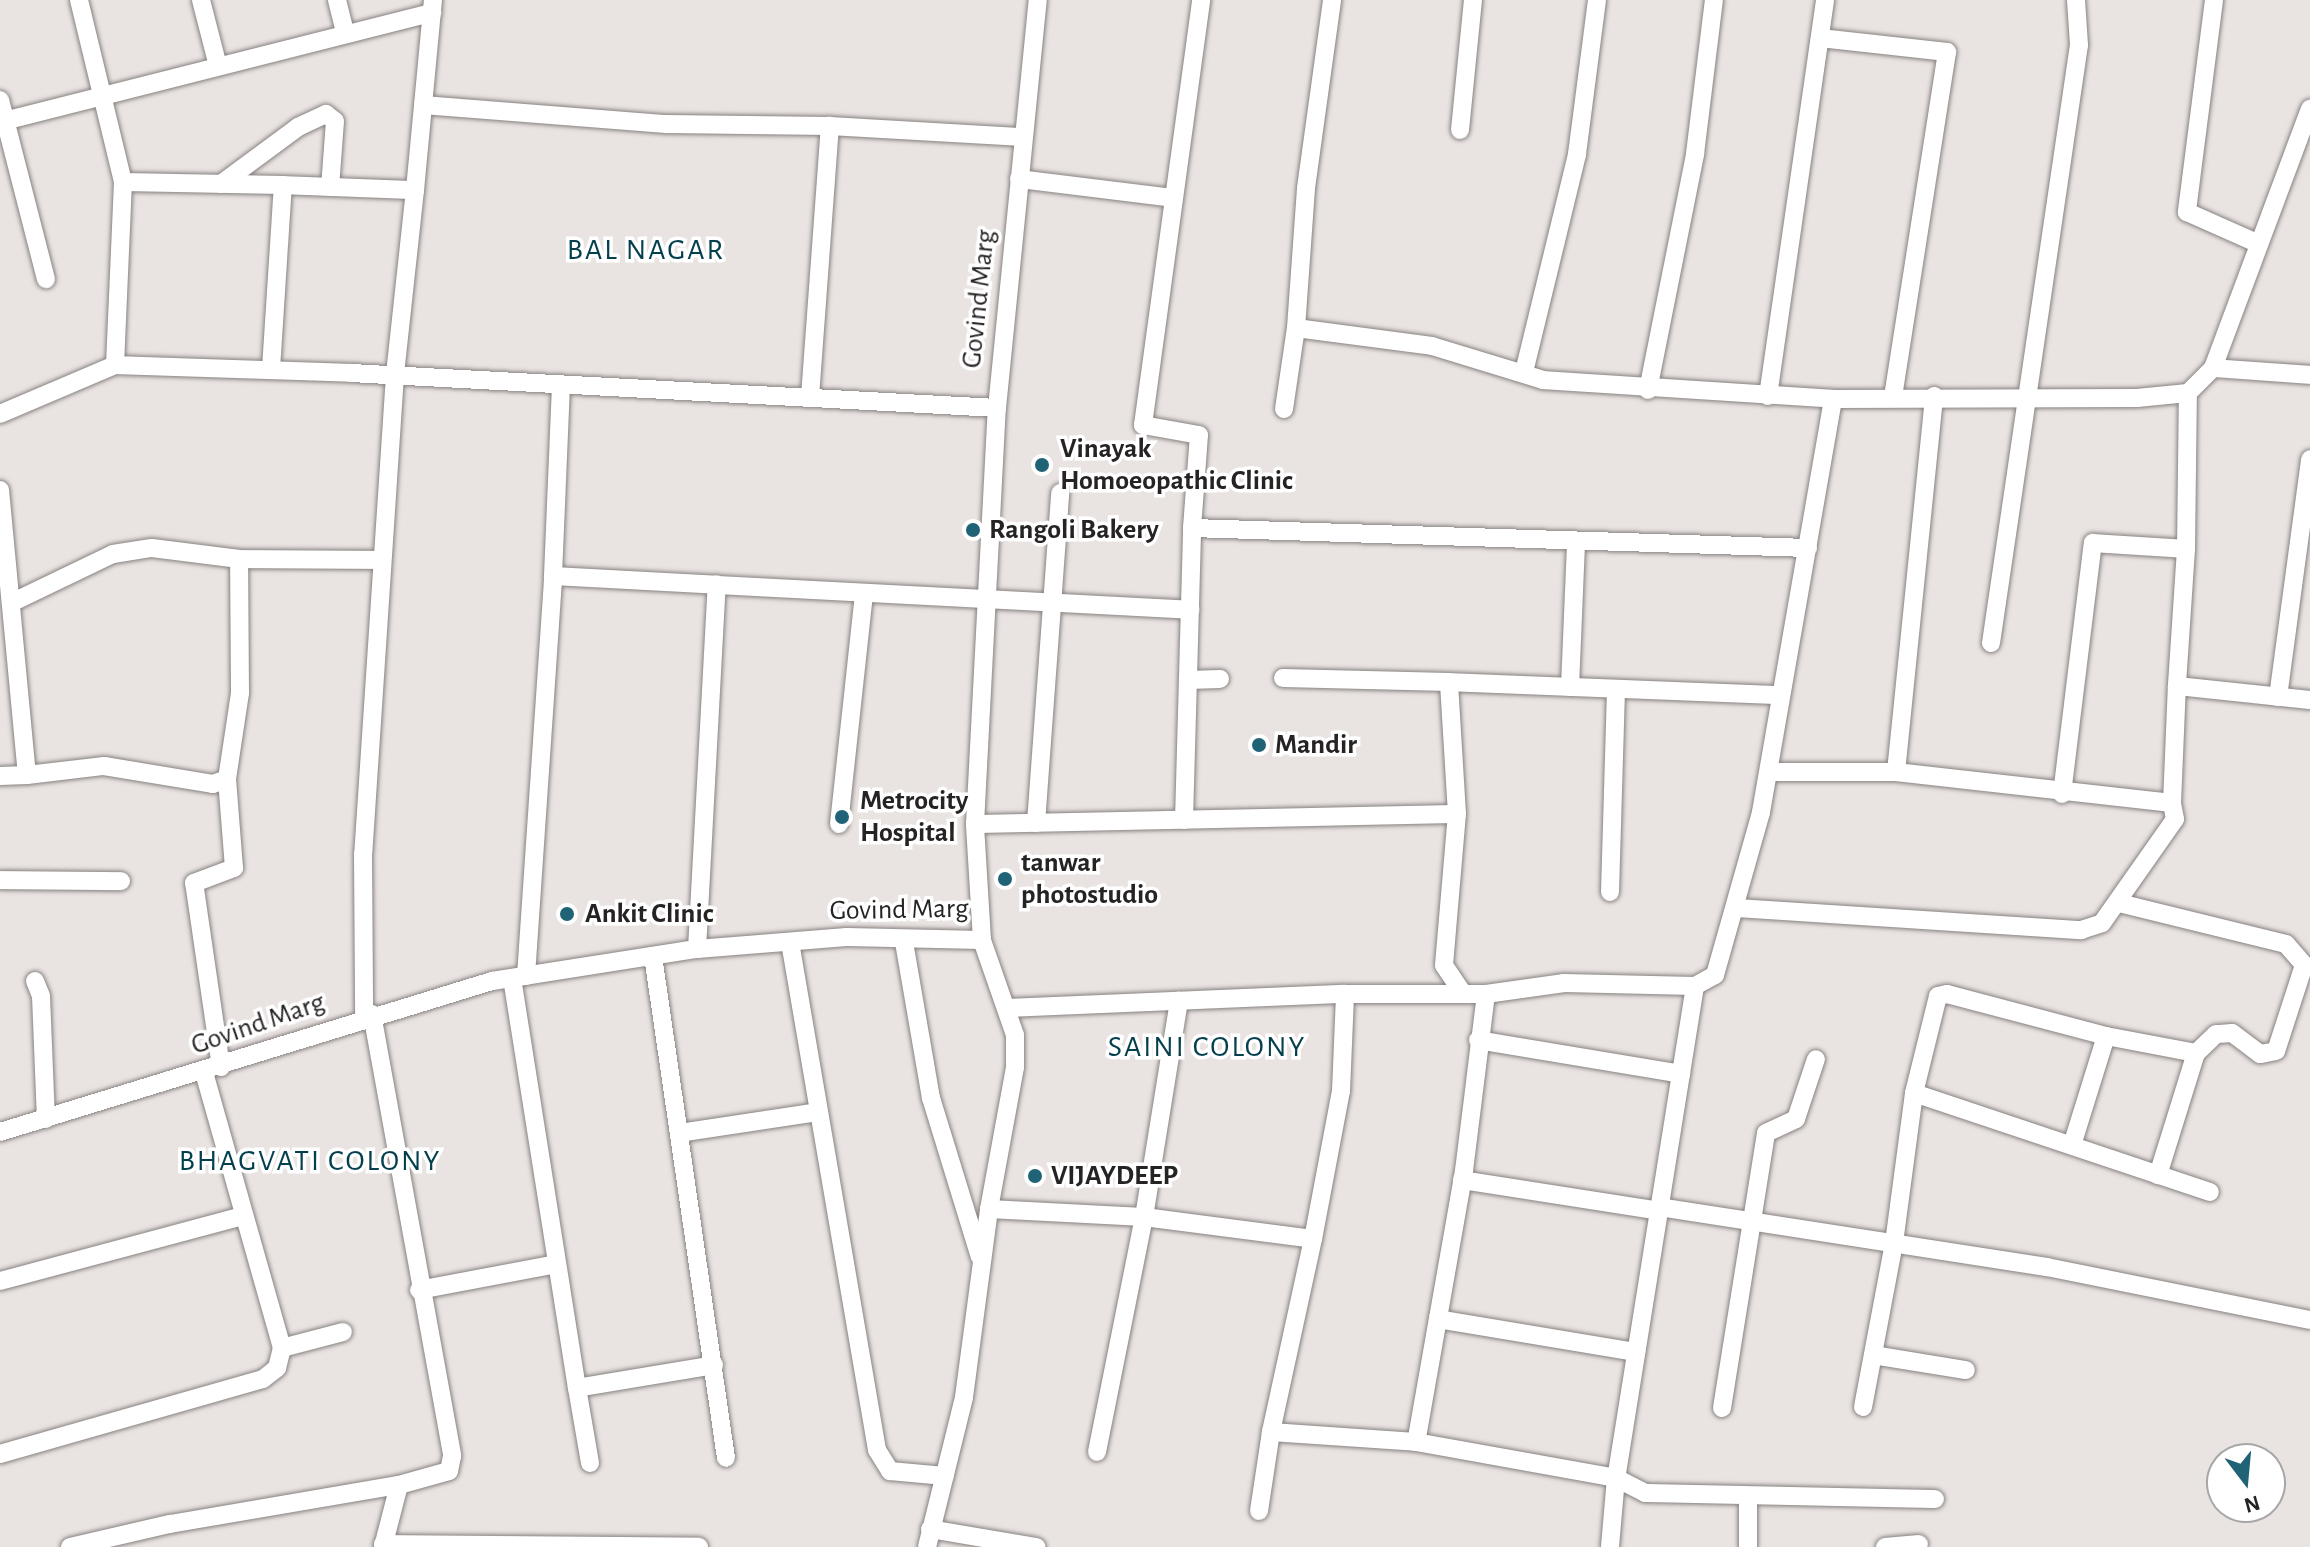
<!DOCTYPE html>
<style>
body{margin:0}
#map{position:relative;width:2310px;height:1547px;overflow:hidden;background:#e9e3e1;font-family:"Alegreya Sans",sans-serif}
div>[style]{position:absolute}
.roads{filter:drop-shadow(0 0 2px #878280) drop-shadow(0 0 2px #878280)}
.street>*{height:18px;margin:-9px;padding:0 9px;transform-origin:9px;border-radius:9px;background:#fff}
.dots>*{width:22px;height:22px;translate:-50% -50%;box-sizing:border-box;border:4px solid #fff;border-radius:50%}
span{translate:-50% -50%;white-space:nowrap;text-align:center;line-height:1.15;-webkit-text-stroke:7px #fff;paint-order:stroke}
.street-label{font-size:28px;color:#262323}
.poi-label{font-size:28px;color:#262323;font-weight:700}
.left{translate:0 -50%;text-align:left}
.neighbourhood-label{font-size:30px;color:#043f4e;letter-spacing:2px}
.north{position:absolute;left:2206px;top:1443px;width:80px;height:80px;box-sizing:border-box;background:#fff;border:2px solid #a8a7a7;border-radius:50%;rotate:164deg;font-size:22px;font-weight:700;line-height:32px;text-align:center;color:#262323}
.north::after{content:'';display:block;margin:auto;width:28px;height:36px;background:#216376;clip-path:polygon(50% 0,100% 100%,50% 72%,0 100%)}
</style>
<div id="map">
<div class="roads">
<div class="street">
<i style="left:79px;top:0;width:187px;rotate:76.4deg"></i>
<i style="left:201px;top:0;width:68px;rotate:75.6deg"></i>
<i style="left:337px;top:0;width:34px;rotate:76deg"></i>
<i style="left:2214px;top:0;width:214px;rotate:97.3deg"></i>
<i style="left:2187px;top:212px;width:77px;rotate:23.9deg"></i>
<i style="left:1820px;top:38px;width:128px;rotate:6.3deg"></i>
<i style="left:1947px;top:52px;width:349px;rotate:98.9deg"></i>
<i style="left:0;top:100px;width:185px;rotate:75.6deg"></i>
<i style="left:423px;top:105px;width:244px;rotate:4.5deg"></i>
<i style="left:666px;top:124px;width:164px;rotate:0.7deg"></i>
<i style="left:0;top:122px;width:446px;rotate:-14.2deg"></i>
<i style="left:1460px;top:130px;width:131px;rotate:-84.3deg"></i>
<i style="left:1019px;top:179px;width:156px;rotate:7deg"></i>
<i style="left:221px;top:184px;width:96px;rotate:-36.5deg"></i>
<i style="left:298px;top:127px;width:31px;rotate:-25deg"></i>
<i style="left:326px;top:114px;width:11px;rotate:38deg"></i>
<i style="left:335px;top:121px;width:66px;rotate:94.3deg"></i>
<i style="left:415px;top:190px;width:191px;rotate:-84.6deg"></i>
<i style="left:1296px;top:328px;width:140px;rotate:-85.9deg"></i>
<i style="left:1306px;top:188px;width:190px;rotate:-82.1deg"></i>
<i style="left:115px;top:365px;width:183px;rotate:-87.5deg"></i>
<i style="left:123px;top:182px;width:160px;rotate:1.1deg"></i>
<i style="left:2213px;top:368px;width:97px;rotate:4.1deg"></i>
<i style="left:271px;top:369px;width:184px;rotate:-86.3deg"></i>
<i style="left:283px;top:185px;width:132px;rotate:2.2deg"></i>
<i style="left:415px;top:190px;width:186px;rotate:96.2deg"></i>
<i style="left:395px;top:375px;width:480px;rotate:93.8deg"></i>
<i style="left:363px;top:854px;width:163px;rotate:89.6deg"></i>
<i style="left:1524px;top:372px;width:224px;rotate:-76.3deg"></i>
<i style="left:1577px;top:154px;width:155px;rotate:-82.6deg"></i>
<i style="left:561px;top:385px;width:191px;rotate:92.4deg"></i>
<i style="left:553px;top:576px;width:164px;rotate:3.1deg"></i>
<i style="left:1648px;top:390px;width:241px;rotate:-78.7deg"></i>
<i style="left:1695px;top:154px;width:155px;rotate:-83deg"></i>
<i style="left:1768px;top:396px;width:400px;rotate:-81.8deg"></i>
<i style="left:810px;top:397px;width:272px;rotate:-85.8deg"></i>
<i style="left:830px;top:126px;width:193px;rotate:3.3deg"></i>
<i style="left:1284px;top:409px;width:82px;rotate:-81.6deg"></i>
<i style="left:1296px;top:328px;width:137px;rotate:7.5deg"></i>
<i style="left:1432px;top:346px;width:116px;rotate:17deg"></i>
<i style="left:1543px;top:380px;width:291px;rotate:3.7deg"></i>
<i style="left:0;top:414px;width:125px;rotate:-23.1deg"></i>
<i style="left:115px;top:365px;width:236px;rotate:1.9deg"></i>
<i style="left:351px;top:373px;width:647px;rotate:3.1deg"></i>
<i style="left:0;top:490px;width:286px;rotate:84.6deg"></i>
<i style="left:27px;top:775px;width:27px;rotate:178deg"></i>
<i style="left:1192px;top:528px;width:93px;rotate:-85.7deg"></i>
<i style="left:1199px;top:435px;width:57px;rotate:-169.9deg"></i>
<i style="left:1143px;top:425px;width:429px;rotate:-82.2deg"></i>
<i style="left:2186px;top:549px;width:137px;rotate:93.8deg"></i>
<i style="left:2177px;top:686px;width:134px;rotate:6deg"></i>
<i style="left:11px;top:603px;width:113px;rotate:-25.7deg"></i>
<i style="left:113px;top:554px;width:39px;rotate:-9deg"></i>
<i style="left:152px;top:548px;width:88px;rotate:7.2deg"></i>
<i style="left:1991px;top:643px;width:604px;rotate:-81.63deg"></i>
<i style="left:2079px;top:45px;width:45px;rotate:-93.8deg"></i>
<i style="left:1283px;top:678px;width:166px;rotate:1.4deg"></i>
<i style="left:1188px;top:680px;width:32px;rotate:-2deg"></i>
<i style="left:1570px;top:687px;width:145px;rotate:-87.6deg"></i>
<i style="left:2278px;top:697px;width:240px;rotate:-82.3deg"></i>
<i style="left:1896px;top:772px;width:378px;rotate:-84.2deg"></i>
<i style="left:27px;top:775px;width:78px;rotate:-6.7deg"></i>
<i style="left:104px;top:766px;width:110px;rotate:9.4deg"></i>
<i style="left:213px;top:784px;width:15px;rotate:-20deg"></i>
<i style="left:227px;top:779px;width:87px;rotate:-81.4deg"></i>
<i style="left:240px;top:693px;width:134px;rotate:-90.4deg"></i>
<i style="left:239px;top:559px;width:143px;rotate:0.4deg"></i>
<i style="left:2062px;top:794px;width:253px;rotate:-83deg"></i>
<i style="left:2093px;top:543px;width:93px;rotate:3.7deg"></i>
<i style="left:2186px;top:549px;width:156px;rotate:-89.3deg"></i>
<i style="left:2172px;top:803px;width:117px;rotate:-87.6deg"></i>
<i style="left:1184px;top:820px;width:292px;rotate:-88.4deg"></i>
<i style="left:1192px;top:528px;width:616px;rotate:1.86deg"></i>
<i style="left:1036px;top:823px;width:331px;rotate:-85.8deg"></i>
<i style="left:839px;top:824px;width:230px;rotate:-83.8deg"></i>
<i style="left:975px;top:824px;width:482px;rotate:-1.2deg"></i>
<i style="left:0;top:880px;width:121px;rotate:0.5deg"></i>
<i style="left:1610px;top:892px;width:203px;rotate:-88.3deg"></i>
<i style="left:2119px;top:903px;width:172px;rotate:13.8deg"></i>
<i style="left:2286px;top:944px;width:28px;rotate:49deg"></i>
<i style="left:2304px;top:965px;width:90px;rotate:108deg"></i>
<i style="left:2276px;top:1051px;width:16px;rotate:169deg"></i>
<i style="left:2260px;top:1054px;width:35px;rotate:-143deg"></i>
<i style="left:2232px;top:1033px;width:16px;rotate:176deg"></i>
<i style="left:2216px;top:1034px;width:28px;rotate:136deg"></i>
<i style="left:2196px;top:1053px;width:128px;rotate:107.3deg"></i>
<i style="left:1737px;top:908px;width:345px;rotate:3.7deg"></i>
<i style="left:2081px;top:930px;width:22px;rotate:-18deg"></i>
<i style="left:2102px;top:923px;width:127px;rotate:-54.9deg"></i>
<i style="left:2175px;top:819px;width:16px;rotate:-101deg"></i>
<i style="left:2172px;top:803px;width:278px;rotate:-173.6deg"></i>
<i style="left:1896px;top:772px;width:127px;rotate:180deg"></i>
<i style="left:790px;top:942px;width:515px;rotate:80.28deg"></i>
<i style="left:877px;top:1450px;width:25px;rotate:58deg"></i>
<i style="left:890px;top:1471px;width:55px;rotate:5.2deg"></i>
<i style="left:904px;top:942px;width:158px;rotate:80.2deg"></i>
<i style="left:931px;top:1098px;width:166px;rotate:72.9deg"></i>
<i style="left:697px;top:949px;width:365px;rotate:-86.9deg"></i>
<i style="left:717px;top:585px;width:474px;rotate:3deg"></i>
<i style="left:653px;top:956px;width:507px;rotate:81.73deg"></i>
<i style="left:526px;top:976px;width:401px;rotate:-86.1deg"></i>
<i style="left:512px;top:978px;width:415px;rotate:81deg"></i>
<i style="left:35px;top:981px;width:16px;rotate:68deg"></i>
<i style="left:41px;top:996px;width:123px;rotate:87.7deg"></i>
<i style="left:1695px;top:986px;width:23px;rotate:-29deg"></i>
<i style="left:1715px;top:975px;width:169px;rotate:-74.2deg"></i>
<i style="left:1761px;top:812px;width:419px;rotate:-80.1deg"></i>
<i style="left:1833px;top:399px;width:304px;rotate:-0.2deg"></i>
<i style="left:2137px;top:398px;width:51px;rotate:-5.6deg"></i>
<i style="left:2188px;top:393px;width:35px;rotate:-45deg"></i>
<i style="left:2213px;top:368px;width:277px;rotate:-69.5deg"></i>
<i style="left:1462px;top:992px;width:32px;rotate:-124deg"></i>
<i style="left:1444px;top:965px;width:152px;rotate:-85.1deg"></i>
<i style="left:1457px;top:814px;width:132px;rotate:-93.5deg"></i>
<i style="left:1449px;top:682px;width:330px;rotate:2.3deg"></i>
<i style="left:1486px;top:994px;width:79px;rotate:-8deg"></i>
<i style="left:1564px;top:983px;width:131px;rotate:1.3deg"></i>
<i style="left:1695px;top:986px;width:498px;rotate:99.1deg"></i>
<i style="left:1616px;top:1478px;width:33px;rotate:27deg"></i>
<i style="left:1645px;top:1493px;width:290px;rotate:1.2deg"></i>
<i style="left:1007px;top:1008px;width:338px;rotate:-2.4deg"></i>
<i style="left:1345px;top:994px;width:141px"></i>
<i style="left:1486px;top:994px;width:178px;rotate:97.1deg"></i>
<i style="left:1464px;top:1171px;width:275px;rotate:100deg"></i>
<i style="left:372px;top:1014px;width:449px;rotate:79.7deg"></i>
<i style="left:452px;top:1456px;width:15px;rotate:101deg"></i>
<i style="left:449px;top:1471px;width:52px;rotate:164.4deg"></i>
<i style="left:1478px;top:1040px;width:206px;rotate:9.5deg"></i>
<i style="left:221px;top:1067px;width:186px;rotate:-98.3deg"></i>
<i style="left:194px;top:883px;width:43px;rotate:-20.6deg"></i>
<i style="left:234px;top:868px;width:89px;rotate:-94.5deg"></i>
<i style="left:1914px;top:1093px;width:312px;rotate:18.5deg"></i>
<i style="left:0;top:1132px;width:515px;rotate:-17.06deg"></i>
<i style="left:492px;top:981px;width:207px;rotate:-8.9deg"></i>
<i style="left:697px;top:949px;width:150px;rotate:-4.6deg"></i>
<i style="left:847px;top:937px;width:135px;rotate:1.3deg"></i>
<i style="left:679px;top:1133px;width:141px;rotate:-8.6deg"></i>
<i style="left:2073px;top:1142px;width:111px;rotate:-72.7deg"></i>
<i style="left:1462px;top:1180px;width:199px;rotate:8.9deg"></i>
<i style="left:1659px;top:1207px;width:393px;rotate:8.8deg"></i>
<i style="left:2047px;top:1267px;width:268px;rotate:11.4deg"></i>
<i style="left:989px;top:1209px;width:155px;rotate:3deg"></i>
<i style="left:1144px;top:1217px;width:170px;rotate:7.4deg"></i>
<i style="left:1313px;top:1239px;width:198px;rotate:102.3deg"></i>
<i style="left:1271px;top:1432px;width:145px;rotate:3.9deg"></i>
<i style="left:1416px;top:1442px;width:203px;rotate:10.2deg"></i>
<i style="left:1616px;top:1478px;width:69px;rotate:95deg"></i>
<i style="left:1313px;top:1239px;width:151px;rotate:-79.3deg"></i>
<i style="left:1341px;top:1091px;width:97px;rotate:-87.6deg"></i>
<i style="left:0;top:1281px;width:251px;rotate:-15deg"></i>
<i style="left:419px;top:1290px;width:140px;rotate:-10.7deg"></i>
<i style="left:1438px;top:1319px;width:201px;rotate:9.5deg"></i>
<i style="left:282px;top:1348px;width:63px;rotate:-14.7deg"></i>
<i style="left:1873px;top:1355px;width:94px;rotate:9.2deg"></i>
<i style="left:1863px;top:1407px;width:167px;rotate:-79.3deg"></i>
<i style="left:1894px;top:1243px;width:151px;rotate:-82.4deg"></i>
<i style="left:1914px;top:1093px;width:100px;rotate:-76.1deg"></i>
<i style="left:1938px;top:996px;width:9px;rotate:-13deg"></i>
<i style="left:1947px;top:994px;width:164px;rotate:14.8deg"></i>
<i style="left:2106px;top:1036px;width:92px;rotate:10.7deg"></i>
<i style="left:1722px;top:1408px;width:278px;rotate:-80.9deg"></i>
<i style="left:1766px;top:1133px;width:33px;rotate:-25deg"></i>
<i style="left:1796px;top:1119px;width:63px;rotate:-71.6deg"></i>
<i style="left:1097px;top:1452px;width:240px;rotate:-78.7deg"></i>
<i style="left:1144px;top:1217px;width:219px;rotate:-80.8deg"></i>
<i style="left:0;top:1454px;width:273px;rotate:-15.9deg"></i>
<i style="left:263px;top:1379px;width:18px;rotate:-38deg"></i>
<i style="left:277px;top:1368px;width:21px;rotate:-76deg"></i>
<i style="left:282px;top:1348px;width:286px;rotate:-105.8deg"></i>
<i style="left:590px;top:1463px;width:76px;rotate:-99.8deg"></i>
<i style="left:577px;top:1388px;width:139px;rotate:-9.5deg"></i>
<i style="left:1259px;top:1511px;width:80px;rotate:-81.4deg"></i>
<i style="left:930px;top:1529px;width:108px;rotate:9.6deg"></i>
<i style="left:383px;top:1544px;width:316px;rotate:0.5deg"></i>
<i style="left:70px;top:1547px;width:103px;rotate:-13deg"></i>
<i style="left:170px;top:1524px;width:232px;rotate:-9.7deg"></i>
<i style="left:399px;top:1485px;width:64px;rotate:104.5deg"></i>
<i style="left:927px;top:1547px;width:154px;rotate:-76.1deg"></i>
<i style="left:964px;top:1397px;width:190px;rotate:-82.4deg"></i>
<i style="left:989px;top:1209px;width:144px;rotate:-79.6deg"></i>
<i style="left:1015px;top:1067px;width:32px;rotate:-90deg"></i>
<i style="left:1015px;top:1035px;width:101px;rotate:-109.2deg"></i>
<i style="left:982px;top:940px;width:116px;rotate:-93.5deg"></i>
<i style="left:975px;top:824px;width:417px;rotate:-87deg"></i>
<i style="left:997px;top:408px;width:410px;rotate:-84.3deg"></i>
<i style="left:1748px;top:1547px;width:50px;rotate:-90deg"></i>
<i style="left:1885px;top:1547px;width:34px;rotate:-5deg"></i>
</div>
</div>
<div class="dots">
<i style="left:1042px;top:465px;background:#216376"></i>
<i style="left:973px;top:530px;background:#216376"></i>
<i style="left:1259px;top:745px;background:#216376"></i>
<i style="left:842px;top:817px;background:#216376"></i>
<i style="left:1005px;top:879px;background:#216376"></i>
<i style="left:567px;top:914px;background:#216376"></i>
<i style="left:1035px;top:1176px;background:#216376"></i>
</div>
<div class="street-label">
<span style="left:979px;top:299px;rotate:-84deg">Govind Marg</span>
<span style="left:899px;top:910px;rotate:-1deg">Govind Marg</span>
<span style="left:258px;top:1024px;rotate:-19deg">Govind Marg</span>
</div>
<div class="poi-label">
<span class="left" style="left:1060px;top:465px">Vinayak<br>Homoeopathic Clinic</span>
<span class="left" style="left:989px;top:530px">Rangoli Bakery</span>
<span class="left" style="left:1275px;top:745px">Mandir</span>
<span class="left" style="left:860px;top:817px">Metrocity<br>Hospital</span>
<span class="left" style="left:1021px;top:879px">tanwar<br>photostudio</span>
<span class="left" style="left:585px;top:914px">Ankit Clinic</span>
<span class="left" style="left:1051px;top:1176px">VIJAYDEEP</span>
</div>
<div class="neighbourhood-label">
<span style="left:646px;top:250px">BAL NAGAR</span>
<span style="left:1207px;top:1047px">SAINI COLONY</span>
<span style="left:310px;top:1161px">BHAGVATI COLONY</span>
</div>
<div class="north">N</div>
</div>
